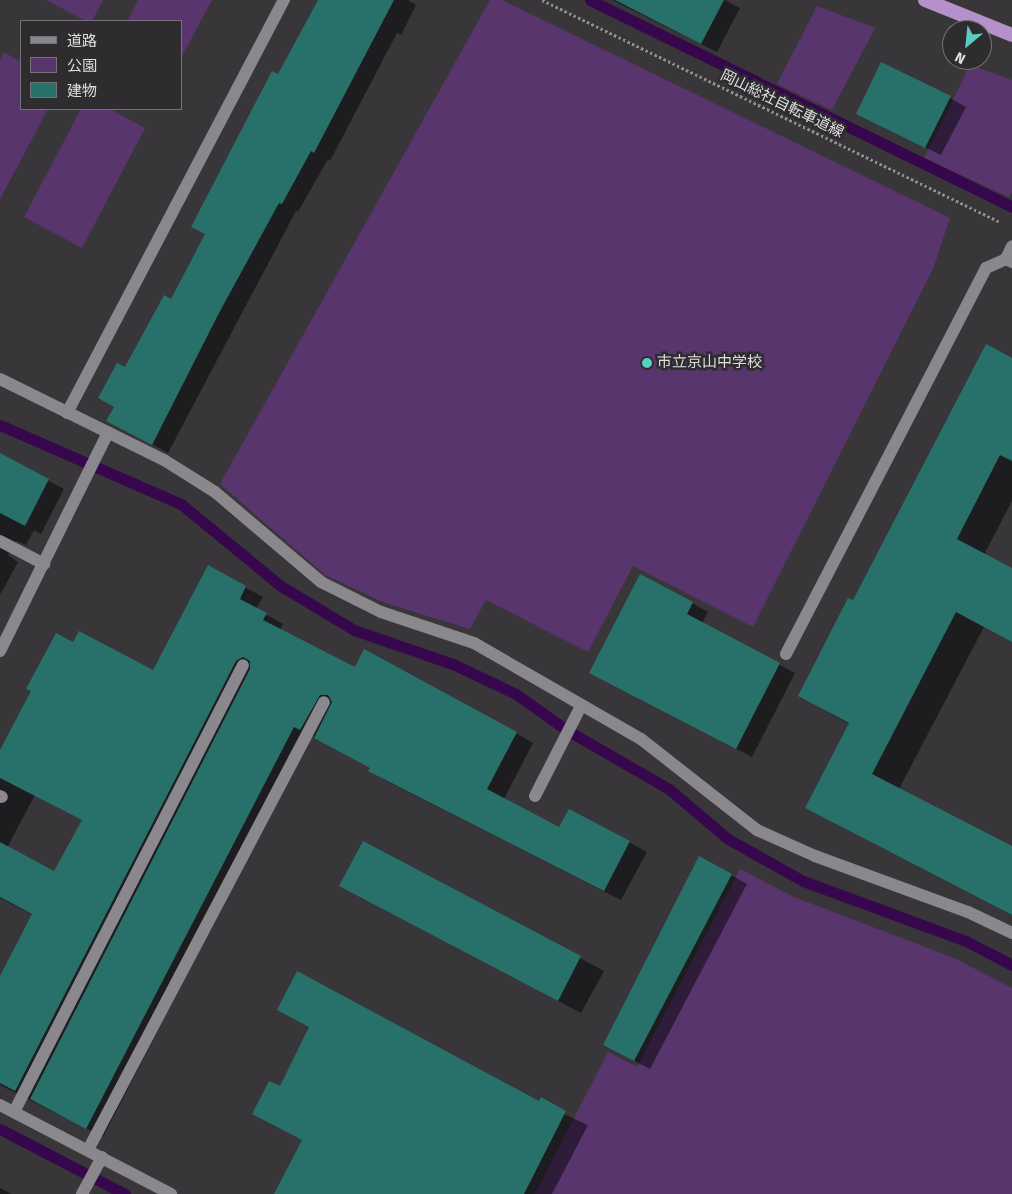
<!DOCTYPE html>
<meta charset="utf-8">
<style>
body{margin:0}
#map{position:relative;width:1012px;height:1194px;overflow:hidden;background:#383639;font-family:"Fira Sans","Noto Sans JP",sans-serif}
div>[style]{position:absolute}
.green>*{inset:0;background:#59356d}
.shadow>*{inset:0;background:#0007}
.stream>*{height:11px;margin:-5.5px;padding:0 5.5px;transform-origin:5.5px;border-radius:5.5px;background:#37074d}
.building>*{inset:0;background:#28716b}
.path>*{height:3px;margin-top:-1.5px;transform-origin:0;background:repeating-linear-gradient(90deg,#918f91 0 2.5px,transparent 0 5px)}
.service>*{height:12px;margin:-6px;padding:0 6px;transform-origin:6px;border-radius:6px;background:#8a888c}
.minor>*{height:12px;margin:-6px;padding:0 6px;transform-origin:6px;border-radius:6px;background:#8a888c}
.trunk>*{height:14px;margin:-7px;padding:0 7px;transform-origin:7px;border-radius:7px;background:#b591cb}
.dots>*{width:14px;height:14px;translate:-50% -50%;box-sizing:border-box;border:2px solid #2e2c2f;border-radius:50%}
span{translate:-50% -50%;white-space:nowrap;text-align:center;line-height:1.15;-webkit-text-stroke:5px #2e2c2f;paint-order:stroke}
.street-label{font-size:15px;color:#dfdedf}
.poi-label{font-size:15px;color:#dfdedf}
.left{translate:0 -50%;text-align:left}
.legend{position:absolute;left:20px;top:20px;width:162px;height:90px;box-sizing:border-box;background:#2e2c2f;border:1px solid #757375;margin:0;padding:6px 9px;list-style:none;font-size:15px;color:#dfdedf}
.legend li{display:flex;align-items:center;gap:10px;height:25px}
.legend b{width:25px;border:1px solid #757375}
.north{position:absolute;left:942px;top:20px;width:50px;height:50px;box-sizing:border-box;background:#2e2c2f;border:1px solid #757375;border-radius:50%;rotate:208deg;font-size:14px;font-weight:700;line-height:20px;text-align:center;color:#dfdedf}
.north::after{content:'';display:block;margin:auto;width:18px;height:22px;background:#56cec4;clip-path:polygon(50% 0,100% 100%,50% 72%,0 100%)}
</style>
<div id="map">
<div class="green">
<i style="clip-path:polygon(46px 0,103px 0,92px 21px,86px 21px)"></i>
<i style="clip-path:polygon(138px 0,212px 0,181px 58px,181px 21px,127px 21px)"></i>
<i style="clip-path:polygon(490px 0,502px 0,950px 218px,933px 269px,753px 627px,633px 566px,588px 652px,486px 600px,470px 629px,385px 603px,325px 575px,220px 484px)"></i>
<i style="clip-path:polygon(817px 6px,875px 28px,832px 110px,777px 84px)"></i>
<i style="clip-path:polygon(4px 52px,21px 62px,21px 109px,48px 109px,0 199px,0 60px)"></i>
<i style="clip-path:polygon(970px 65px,1012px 80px,1012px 192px,1009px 197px,924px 158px)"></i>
<i style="clip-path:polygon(81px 109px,110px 109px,145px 128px,82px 248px,24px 217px)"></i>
<i style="clip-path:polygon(740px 869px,794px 897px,954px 958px,1012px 988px,1012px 1194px,535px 1194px,608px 1052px,637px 1067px)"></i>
</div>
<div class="shadow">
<i style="clip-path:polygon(331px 0,408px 0,416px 5px,401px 35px,397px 33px,330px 161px,328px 159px,298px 212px,296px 211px,168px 453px,124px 429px,115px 407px,126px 369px,171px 300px,206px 234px,279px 76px)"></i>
<i style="clip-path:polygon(612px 0,725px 0,740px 8px,717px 52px)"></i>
<i style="clip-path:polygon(950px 98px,966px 107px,941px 155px,873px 122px)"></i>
<i style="clip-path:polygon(1012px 359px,1012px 501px,984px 555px,1012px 569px,1012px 642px,984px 627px,899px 789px,1012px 848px,1012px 915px,834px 823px,849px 724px,799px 696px,854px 602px)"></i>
<i style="clip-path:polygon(0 455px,64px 489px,41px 534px,34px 530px,26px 545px,17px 541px,8px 546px,9px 556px,18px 562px,0 595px)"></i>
<i style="clip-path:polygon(evenodd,208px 567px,263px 597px,256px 609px,283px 624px,280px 630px,355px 669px,516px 733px,533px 743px,504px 799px,560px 829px,570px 810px,647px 852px,621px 900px,387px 781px,370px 771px,372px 768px,311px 735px,103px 1137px,0 1085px,0 983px,33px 915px,0 898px,0 753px,74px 644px,154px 672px,208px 567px,35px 795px,83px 820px,55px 873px,7px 848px,35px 795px)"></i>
<i style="clip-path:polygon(692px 603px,708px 612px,702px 623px,795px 673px,752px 757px,606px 681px)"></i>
<i style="clip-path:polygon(363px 842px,604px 971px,581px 1013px,364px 898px)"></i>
<i style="clip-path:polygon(700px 858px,747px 884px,650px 1069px,621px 1054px)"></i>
<i style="clip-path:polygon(280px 1087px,540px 1103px,588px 1125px,552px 1194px,275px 1194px,303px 1140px,253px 1114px)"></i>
<i style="clip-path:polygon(0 1188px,12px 1194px,0 1194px)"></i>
</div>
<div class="stream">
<i style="left:590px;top:0;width:470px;rotate:26.1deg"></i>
<i style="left:0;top:425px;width:197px;rotate:23.6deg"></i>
<i style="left:181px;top:504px;width:129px;rotate:39.4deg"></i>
<i style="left:281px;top:586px;width:85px;rotate:31.1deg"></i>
<i style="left:354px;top:630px;width:105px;rotate:19deg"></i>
<i style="left:453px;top:664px;width:70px;rotate:25.5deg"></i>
<i style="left:516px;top:694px;width:60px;rotate:35.5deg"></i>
<i style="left:565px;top:729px;width:120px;rotate:30deg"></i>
<i style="left:669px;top:789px;width:77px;rotate:40.3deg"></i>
<i style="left:728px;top:839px;width:86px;rotate:29.2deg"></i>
<i style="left:803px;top:881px;width:174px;rotate:20.2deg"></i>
<i style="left:966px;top:941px;width:52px;rotate:27.6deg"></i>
<i style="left:0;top:1129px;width:141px;rotate:27.5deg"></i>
</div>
<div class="building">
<i style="clip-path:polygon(318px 0,394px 0,314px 153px,311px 151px,282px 204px,279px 203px,219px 313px,152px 445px,106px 421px,114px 407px,98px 398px,117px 363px,125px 367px,164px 295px,171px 299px,205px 234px,191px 227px,272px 71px,278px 74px)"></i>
<i style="clip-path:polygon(615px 0,724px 0,701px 44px)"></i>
<i style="clip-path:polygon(881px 62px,951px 96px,925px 148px,856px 114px)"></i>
<i style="clip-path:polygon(986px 344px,1012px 358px,1012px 461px,1000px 455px,957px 539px,1012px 568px,1012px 642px,956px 612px,872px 774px,1012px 846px,1012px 915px,805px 808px,849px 723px,798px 696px,848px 598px,853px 600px)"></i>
<i style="clip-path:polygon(0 453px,49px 479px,25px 526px,0 513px)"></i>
<i style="clip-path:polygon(208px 565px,246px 586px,240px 599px,267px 613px,263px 620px,355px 667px,364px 649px,517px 732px,487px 789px,559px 827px,569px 809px,630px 841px,604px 891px,368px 771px,370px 768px,314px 738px,332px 702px,328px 695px,320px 695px,300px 730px,294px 727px,86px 1129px,30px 1099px,250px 669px,250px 661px,243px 657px,236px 661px,15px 1091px,0 1083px,0 976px,32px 914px,0 897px,0 842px,54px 871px,82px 820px,0 778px,0 750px,31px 691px,26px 689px,56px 633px,73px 642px,79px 631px,153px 670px)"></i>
<i style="clip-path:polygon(640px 574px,693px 602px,687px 614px,780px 663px,736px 749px,589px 673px)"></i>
<i style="clip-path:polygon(363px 841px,581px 956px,558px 1001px,339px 886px)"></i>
<i style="clip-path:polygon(699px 856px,732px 874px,634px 1061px,603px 1045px)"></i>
<i style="clip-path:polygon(297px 971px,539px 1101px,541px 1097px,566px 1111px,524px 1194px,274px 1194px,302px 1140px,252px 1114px,269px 1081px,280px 1086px,309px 1027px,277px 1010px)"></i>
</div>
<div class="path">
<i style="left:542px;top:0;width:509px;rotate:25.86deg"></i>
</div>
<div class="service">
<i style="left:786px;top:654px;width:435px;rotate:-62.6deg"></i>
<i style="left:986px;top:268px;width:22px;rotate:-24deg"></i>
<i style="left:1006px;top:259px;width:7px;rotate:27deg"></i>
</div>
<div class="minor">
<i style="left:1006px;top:259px;width:14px;rotate:-65deg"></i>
<i style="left:0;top:379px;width:183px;rotate:26.3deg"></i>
<i style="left:164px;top:460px;width:60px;rotate:32.1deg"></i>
<i style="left:215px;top:492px;width:139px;rotate:40.3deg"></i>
<i style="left:321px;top:582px;width:67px;rotate:26.6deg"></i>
<i style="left:381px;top:612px;width:98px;rotate:18.4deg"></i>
<i style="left:474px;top:643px;width:193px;rotate:29.9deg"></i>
<i style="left:641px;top:739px;width:147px;rotate:38.1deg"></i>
<i style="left:757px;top:830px;width:64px;rotate:24.1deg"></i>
<i style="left:815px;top:856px;width:163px;rotate:20.1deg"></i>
<i style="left:968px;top:912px;width:49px;rotate:25.5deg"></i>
<i style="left:67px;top:413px;width:467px;rotate:-62.3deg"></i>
<i style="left:0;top:541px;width:50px;rotate:27.6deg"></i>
<i style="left:0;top:651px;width:244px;rotate:-63.7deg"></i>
<i style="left:0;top:796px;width:2px;rotate:27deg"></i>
<i style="left:535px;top:796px;width:101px;rotate:-62.9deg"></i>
<i style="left:0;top:1105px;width:193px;rotate:27.5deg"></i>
<i style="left:14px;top:1112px;width:502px;rotate:-62.87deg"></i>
<i style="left:88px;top:1150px;width:506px;rotate:-62.22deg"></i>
<i style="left:82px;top:1194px;width:42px;rotate:-61.6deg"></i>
</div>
<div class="trunk">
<i style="left:925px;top:0;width:94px;rotate:21.9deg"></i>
</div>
<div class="dots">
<i style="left:647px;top:363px;background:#56cec4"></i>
</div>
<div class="street-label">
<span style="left:782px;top:104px;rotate:26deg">岡山総社自転車道線</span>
</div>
<div class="poi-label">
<span class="left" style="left:657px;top:363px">市立京山中学校</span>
</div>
<ul class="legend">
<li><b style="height:6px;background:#8a888c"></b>道路</li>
<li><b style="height:14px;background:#59356d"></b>公園</li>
<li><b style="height:14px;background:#28716b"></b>建物</li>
</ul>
<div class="north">N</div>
</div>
